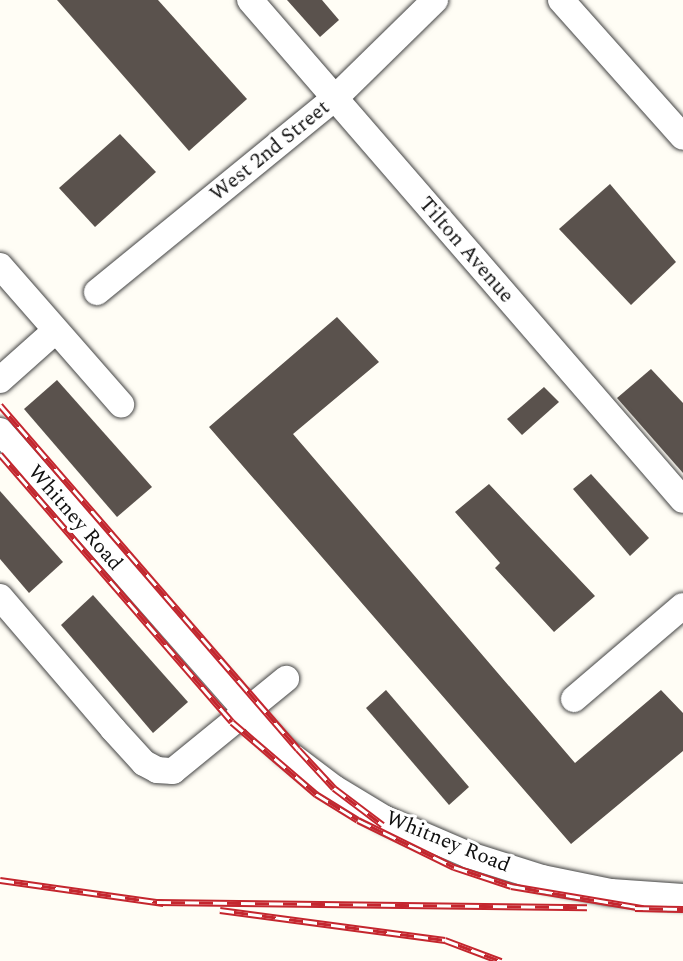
<!DOCTYPE html>
<style>
body{margin:0}
#map{position:relative;width:683px;height:961px;overflow:hidden;background:#fffdf5;font-family:Spectral,serif}
div>[style]{position:absolute}
.building>*{inset:0;background:#5a524d}
.roads{filter:drop-shadow(0 0 2px #444) drop-shadow(0 0 2px #444)}
.minor>*{height:26px;margin:-13px;padding:0 13px;transform-origin:13px;border-radius:13px;background:#fff}
.rail>*{height:7px;margin-top:-3.5px;transform-origin:0;background:repeating-linear-gradient(90deg,#fff 0 14px,#c4262e 0 28px);box-sizing:border-box;border-block:2px solid #c4262e}
span{translate:-50% -50%;white-space:nowrap;text-align:center;line-height:1.15;-webkit-text-stroke:6px #fff;paint-order:stroke}
.street-label{font-size:21px;color:#111}
</style>
<div id="map">
<div class="building">
<i style="clip-path:polygon(57px 0,158px 0,247px 99px,189px 151px)"></i>
<i style="clip-path:polygon(287px 0,322px 0,339px 20px,320px 37px)"></i>
<i style="clip-path:polygon(120px 134px,156px 172px,95px 227px,59px 188px)"></i>
<i style="clip-path:polygon(610px 184px,676px 262px,631px 305px,559px 229px)"></i>
<i style="clip-path:polygon(337px 317px,379px 362px,293px 434px,575px 763px,661px 690px,683px 713px,683px 751px,571px 844px,209px 427px)"></i>
<i style="clip-path:polygon(651px 369px,683px 403px,683px 473px,617px 398px)"></i>
<i style="clip-path:polygon(57px 380px,152px 487px,117px 517px,24px 409px)"></i>
<i style="clip-path:polygon(544px 387px,559px 402px,522px 435px,507px 419px)"></i>
<i style="clip-path:polygon(591px 474px,649px 538px,630px 556px,573px 489px)"></i>
<i style="clip-path:polygon(489px 484px,595px 596px,554px 632px,495px 568px,500px 563px,455px 512px)"></i>
<i style="clip-path:polygon(0 491px,63px 562px,29px 593px,0 559px)"></i>
<i style="clip-path:polygon(93px 595px,188px 702px,153px 733px,61px 625px)"></i>
<i style="clip-path:polygon(386px 690px,469px 787px,449px 805px,366px 708px)"></i>
</div>
<div class="roads">
<div class="minor">
<i style="left:250px;top:0;width:661px;rotate:49.11deg"></i>
<i style="left:561px;top:0;width:183px;rotate:48.3deg"></i>
<i style="left:0;top:266px;width:184px;rotate:48.8deg"></i>
<i style="left:97px;top:292px;width:307px;rotate:-39.2deg"></i>
<i style="left:335px;top:98px;width:140px;rotate:-44.4deg"></i>
<i style="left:0;top:380px;width:74px;rotate:-41.7deg"></i>
<i style="left:0;top:431px;width:373px;rotate:48.7deg"></i>
<i style="left:246px;top:711px;width:56px;rotate:45.7deg"></i>
<i style="left:285px;top:751px;width:61px;rotate:37.1deg"></i>
<i style="left:334px;top:788px;width:60px;rotate:31.3deg"></i>
<i style="left:385px;top:819px;width:91px;rotate:23.2deg"></i>
<i style="left:469px;top:855px;width:77px;rotate:17.5deg"></i>
<i style="left:542px;top:878px;width:70px;rotate:11.5deg"></i>
<i style="left:611px;top:892px;width:72px;rotate:4deg"></i>
<i style="left:0;top:597px;width:174px;rotate:49.4deg"></i>
<i style="left:113px;top:729px;width:46px;rotate:47.6deg"></i>
<i style="left:144px;top:763px;width:15px;rotate:28deg"></i>
<i style="left:157px;top:770px;width:16px;rotate:4deg"></i>
<i style="left:173px;top:771px;width:146px;rotate:-39.2deg"></i>
<i style="left:574px;top:699px;width:143px;rotate:-40.5deg"></i>
</div>
</div>
<div class="rail">
<i style="left:0;top:405px;width:455px;rotate:49.1deg"></i>
<i style="left:298px;top:749px;width:53px;rotate:47.3deg"></i>
<i style="left:334px;top:788px;width:61px;rotate:37.1deg"></i>
<i style="left:0;top:454px;width:354px;rotate:49.1deg"></i>
<i style="left:232px;top:722px;width:111px;rotate:40.6deg"></i>
<i style="left:316px;top:794px;width:49px;rotate:31.8deg"></i>
<i style="left:358px;top:820px;width:107px;rotate:26.1deg"></i>
<i style="left:454px;top:867px;width:60px;rotate:18.4deg"></i>
<i style="left:511px;top:886px;width:134px;rotate:9.5deg"></i>
<i style="left:0;top:880px;width:165px;rotate:8deg"></i>
<i style="left:157px;top:902px;width:430px;rotate:0.7deg"></i>
<i style="left:635px;top:908px;width:48px;rotate:1.2deg"></i>
<i style="left:220px;top:910px;width:227px;rotate:7.6deg"></i>
<i style="left:445px;top:940px;width:60px;rotate:20.6deg"></i>
</div>
<div class="street-label">
<span style="left:270px;top:151px;rotate:-39deg">West 2nd Street</span>
<span style="left:466px;top:250px;rotate:49deg">Tilton Avenue</span>
<span style="left:75px;top:518px;rotate:49deg">Whitney Road</span>
<span style="left:448px;top:842px;rotate:22deg">Whitney Road</span>
</div>
</div>
